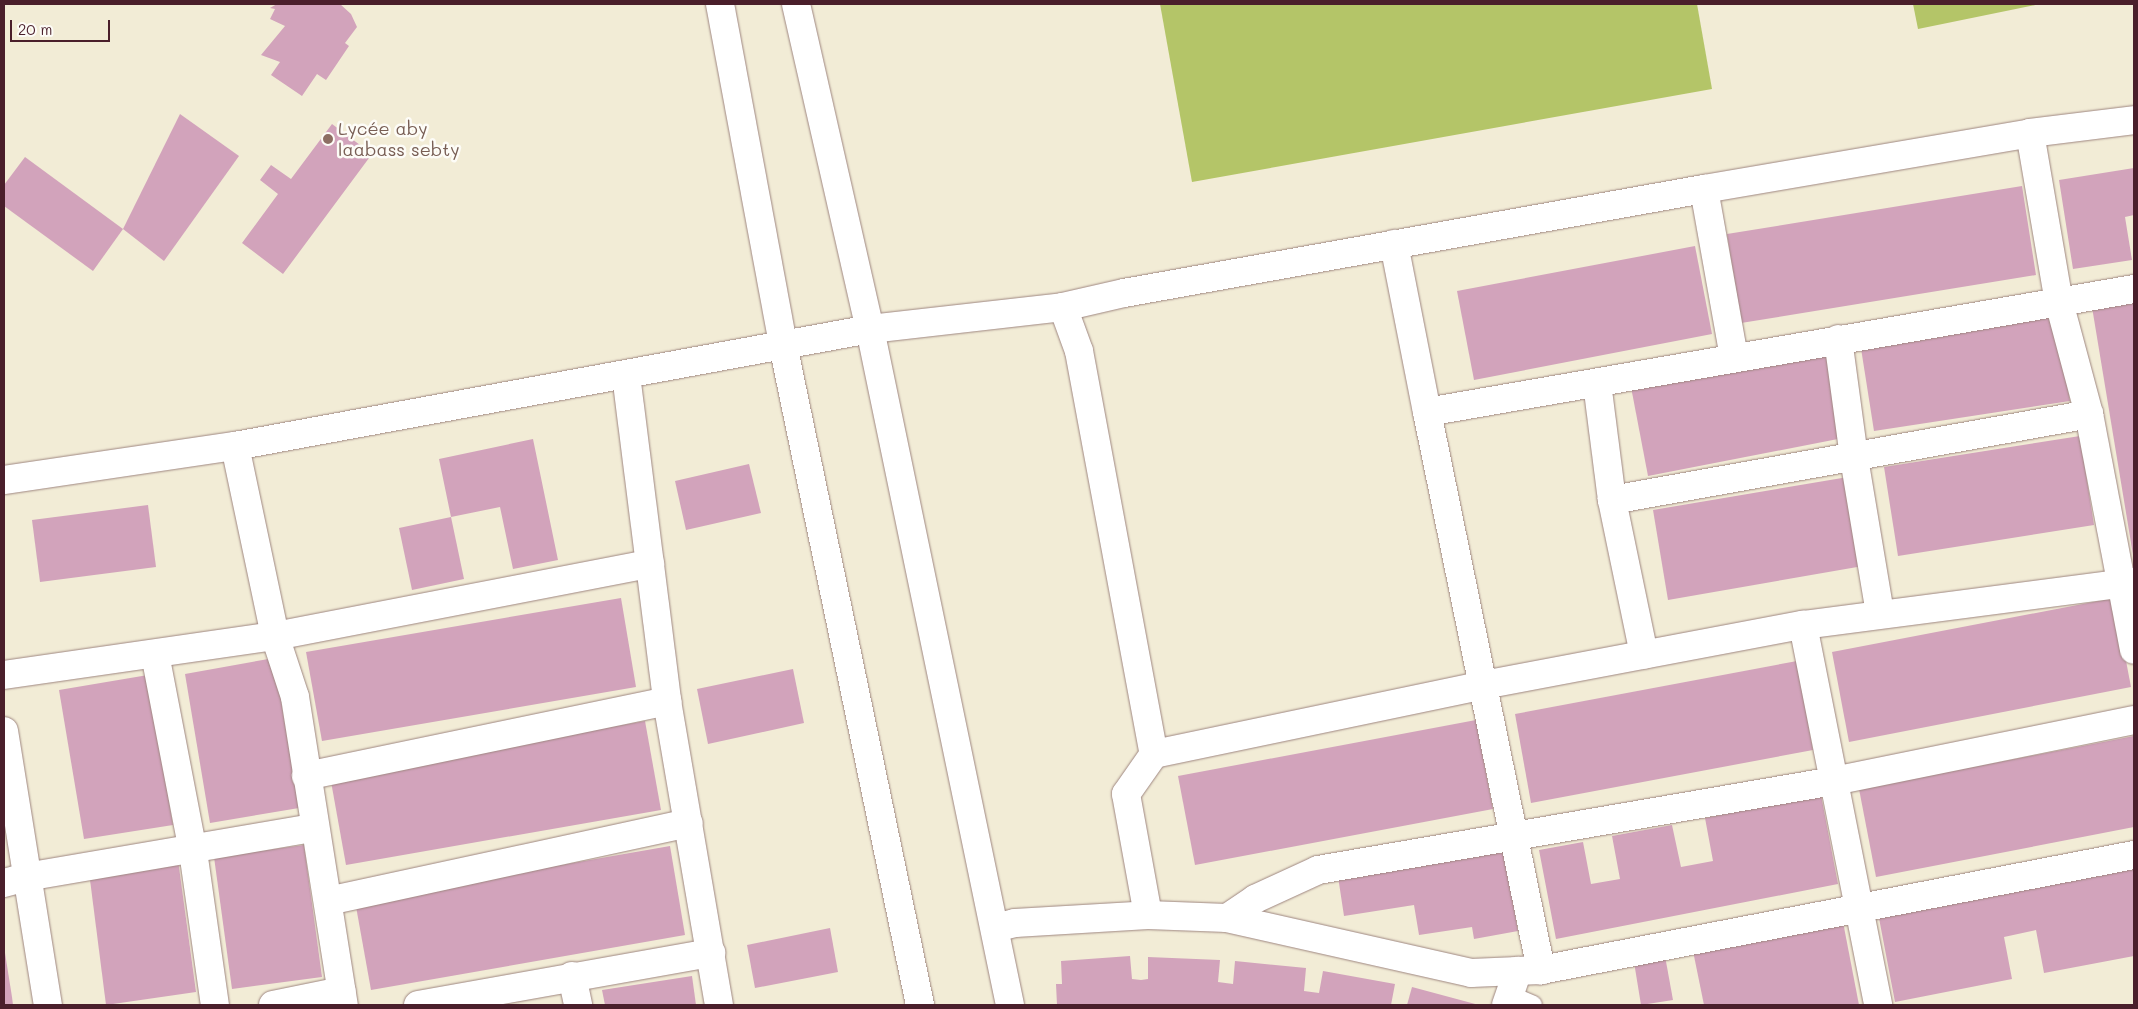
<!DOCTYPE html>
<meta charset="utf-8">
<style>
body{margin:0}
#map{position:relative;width:2138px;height:1009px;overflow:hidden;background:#f2ecd6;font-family:Mali,sans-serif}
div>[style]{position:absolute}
.green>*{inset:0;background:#b4c568}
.building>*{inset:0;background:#d2a3bb}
.roads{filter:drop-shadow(0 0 1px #9e8680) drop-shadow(0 0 1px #9e8680)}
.lane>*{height:18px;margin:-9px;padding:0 9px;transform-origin:9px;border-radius:9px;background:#fff}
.street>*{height:28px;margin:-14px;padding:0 14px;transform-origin:14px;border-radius:14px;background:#fff}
.dots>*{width:14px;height:14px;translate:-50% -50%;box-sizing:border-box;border:2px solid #fdfcf7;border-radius:50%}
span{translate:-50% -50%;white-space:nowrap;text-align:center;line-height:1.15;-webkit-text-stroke:5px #fdfcf7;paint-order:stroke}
.education-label{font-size:18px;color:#785e54}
.left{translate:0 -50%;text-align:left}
.frame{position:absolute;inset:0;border:5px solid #4a1f2b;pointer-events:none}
.scale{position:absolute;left:10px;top:20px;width:100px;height:22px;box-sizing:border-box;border:2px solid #4a1f2b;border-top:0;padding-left:6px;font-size:15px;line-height:18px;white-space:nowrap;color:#4a1f2b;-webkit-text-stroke:4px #fdfcf7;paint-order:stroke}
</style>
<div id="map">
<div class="green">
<i style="clip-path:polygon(1160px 4px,1697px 4px,1712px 89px,1192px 182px)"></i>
<i style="clip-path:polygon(1913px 4px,2040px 4px,1918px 29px)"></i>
</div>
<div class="building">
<i style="clip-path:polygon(277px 4px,340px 4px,351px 14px,357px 27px,345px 43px,349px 46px,326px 80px,317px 74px,302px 96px,271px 75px,280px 62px,261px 55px,285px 26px,270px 19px,275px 9px,270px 8px)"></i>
<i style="clip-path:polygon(180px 114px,239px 156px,164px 261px,123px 229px)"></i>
<i style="clip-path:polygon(332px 124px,372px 154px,283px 274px,242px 243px,278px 194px,260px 180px,271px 165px,291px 179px)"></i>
<i style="clip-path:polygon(25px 157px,123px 229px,93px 271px,4px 206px,4px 185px)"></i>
<i style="clip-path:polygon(2134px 168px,2134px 215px,2125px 217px,2132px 260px,2073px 269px,2059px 180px)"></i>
<i style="clip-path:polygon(2022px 186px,2036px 275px,1741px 323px,1727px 234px)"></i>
<i style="clip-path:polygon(1695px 246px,1712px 334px,1474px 380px,1457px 291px)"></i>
<i style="clip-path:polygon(2134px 294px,2134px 554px,2133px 555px,2091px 301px)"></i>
<i style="clip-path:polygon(2056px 311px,2070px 401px,1874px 431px,1860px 342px)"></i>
<i style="clip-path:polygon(1826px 350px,1843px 438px,1648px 476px,1631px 387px)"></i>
<i style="clip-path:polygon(2080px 436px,2094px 525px,1898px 556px,1884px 467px)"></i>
<i style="clip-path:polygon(533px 439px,558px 560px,513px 569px,500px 507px,451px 517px,439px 459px)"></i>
<i style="clip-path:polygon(749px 464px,761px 513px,686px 530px,675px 481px)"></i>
<i style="clip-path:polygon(1848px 477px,1863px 566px,1668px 600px,1653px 510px)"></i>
<i style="clip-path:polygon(148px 505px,156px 567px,40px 582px,32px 520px)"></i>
<i style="clip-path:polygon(451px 517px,464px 579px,412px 590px,399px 528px)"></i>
<i style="clip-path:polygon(621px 598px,636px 687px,322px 741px,306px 652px)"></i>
<i style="clip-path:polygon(2114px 598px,2131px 687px,1849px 742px,1832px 652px)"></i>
<i style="clip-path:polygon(274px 658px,299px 808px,210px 823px,185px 674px)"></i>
<i style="clip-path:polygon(1797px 661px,1813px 750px,1531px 803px,1515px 714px)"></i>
<i style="clip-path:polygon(793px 669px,804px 723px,708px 744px,697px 689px)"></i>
<i style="clip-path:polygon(148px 675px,173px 825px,84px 839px,59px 690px)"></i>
<i style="clip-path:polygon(1476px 720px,1493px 809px,1195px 865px,1178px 776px)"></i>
<i style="clip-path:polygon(645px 721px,661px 810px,346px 865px,330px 776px)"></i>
<i style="clip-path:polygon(2134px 736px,2134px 827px,1876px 877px,1859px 789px)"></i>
<i style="clip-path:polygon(1821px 795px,1838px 884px,1556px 939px,1539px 850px,1583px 842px,1591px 884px,1620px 879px,1612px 836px,1672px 825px,1681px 867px,1713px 861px,1705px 818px)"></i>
<i style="clip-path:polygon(1503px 842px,1518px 931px,1474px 939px,1472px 927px,1419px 935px,1414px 905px,1344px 916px,1337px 870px)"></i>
<i style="clip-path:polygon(304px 845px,322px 977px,232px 989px,214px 857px)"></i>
<i style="clip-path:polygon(670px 846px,685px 935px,371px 990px,355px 901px)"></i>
<i style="clip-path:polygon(178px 860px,196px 992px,106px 1005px,89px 872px)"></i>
<i style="clip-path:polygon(2134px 864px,2134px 956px,2044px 973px,2036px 930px,2004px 937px,2012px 979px,1895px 1002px,1878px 913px)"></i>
<i style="clip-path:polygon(1843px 922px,1859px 1005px,1704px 1005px,1693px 951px)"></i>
<i style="clip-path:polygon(830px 928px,838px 972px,755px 988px,747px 945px)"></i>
<i style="clip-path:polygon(5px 953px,12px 997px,13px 1005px,4px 1005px)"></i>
<i style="clip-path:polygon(1130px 956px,1132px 979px,1141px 980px,1148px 979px,1148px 957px,1220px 960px,1218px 982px,1233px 984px,1235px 961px,1306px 968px,1304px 991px,1319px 993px,1323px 971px,1395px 984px,1391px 1005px,1057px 1005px,1056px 984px,1062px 984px,1061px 961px)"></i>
<i style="clip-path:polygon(1665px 956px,1673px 1000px,1641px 1005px,1634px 962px)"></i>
<i style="clip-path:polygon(692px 976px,696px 1005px,605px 1005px,602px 990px)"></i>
<i style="clip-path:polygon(1412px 987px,1479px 1005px,1407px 1005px)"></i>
</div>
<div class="roads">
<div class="lane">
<i style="left:1510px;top:995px;width:25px;rotate:23deg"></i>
</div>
<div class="street">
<i style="left:720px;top:4px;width:347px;rotate:79.5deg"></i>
<i style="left:783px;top:345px;width:674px;rotate:78.27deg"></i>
<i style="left:796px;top:4px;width:333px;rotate:77.2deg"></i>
<i style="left:870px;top:329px;width:690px;rotate:78.3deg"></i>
<i style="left:2030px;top:133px;width:171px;rotate:80.3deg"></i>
<i style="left:2059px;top:302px;width:116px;rotate:75deg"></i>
<i style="left:2089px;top:414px;width:240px;rotate:79.2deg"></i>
<i style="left:1704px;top:189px;width:171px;rotate:79.9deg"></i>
<i style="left:1394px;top:244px;width:171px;rotate:78.9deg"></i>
<i style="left:1427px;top:412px;width:718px;rotate:-9.87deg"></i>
<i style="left:1063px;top:307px;width:47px;rotate:70deg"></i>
<i style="left:1079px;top:351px;width:410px;rotate:79.5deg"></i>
<i style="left:1838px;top:339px;width:120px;rotate:82.3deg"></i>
<i style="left:1854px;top:458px;width:157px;rotate:80.5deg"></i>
<i style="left:626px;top:375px;width:329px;rotate:82.8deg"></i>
<i style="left:667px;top:701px;width:308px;rotate:80.3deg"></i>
<i style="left:1597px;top:383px;width:118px;rotate:82.7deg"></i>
<i style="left:1612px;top:500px;width:485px;rotate:-10.2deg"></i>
<i style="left:1427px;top:412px;width:570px;rotate:78.45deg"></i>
<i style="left:235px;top:446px;width:194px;rotate:78.1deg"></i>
<i style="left:275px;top:636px;width:64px;rotate:71.8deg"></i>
<i style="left:295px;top:697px;width:312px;rotate:81deg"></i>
<i style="left:4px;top:480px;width:233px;rotate:-8.4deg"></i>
<i style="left:235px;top:446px;width:646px;rotate:-10.44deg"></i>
<i style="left:870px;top:329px;width:194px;rotate:-6.5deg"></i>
<i style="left:1063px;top:307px;width:63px;rotate:-12.9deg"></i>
<i style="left:1124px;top:293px;width:589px;rotate:-10.17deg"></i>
<i style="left:1704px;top:189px;width:331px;rotate:-9.7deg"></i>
<i style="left:2030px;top:133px;width:105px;rotate:-7.1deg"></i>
<i style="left:1612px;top:500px;width:158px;rotate:78.3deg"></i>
<i style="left:1803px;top:625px;width:387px;rotate:78.8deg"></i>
<i style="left:155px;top:654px;width:201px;rotate:79.1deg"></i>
<i style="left:193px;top:851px;width:156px;rotate:81.9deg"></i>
<i style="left:4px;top:675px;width:274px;rotate:-8.2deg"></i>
<i style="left:275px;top:636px;width:382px;rotate:-10.9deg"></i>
<i style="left:4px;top:731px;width:278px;rotate:80.9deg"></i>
<i style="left:306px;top:776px;width:369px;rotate:-11.7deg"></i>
<i style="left:4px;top:883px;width:23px;rotate:-15deg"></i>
<i style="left:26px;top:877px;width:292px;rotate:-9.7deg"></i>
<i style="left:328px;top:901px;width:369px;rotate:-12.2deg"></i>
<i style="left:1148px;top:915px;width:123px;rotate:-100.3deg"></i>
<i style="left:1126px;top:794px;width:49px;rotate:-55deg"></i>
<i style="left:1154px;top:754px;width:337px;rotate:-11.8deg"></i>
<i style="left:1484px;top:685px;width:325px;rotate:-10.7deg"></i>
<i style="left:1803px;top:625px;width:334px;rotate:-7.4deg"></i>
<i style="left:1227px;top:918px;width:34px;rotate:-34deg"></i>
<i style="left:1255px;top:899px;width:69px;rotate:-24.7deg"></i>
<i style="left:1318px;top:870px;width:524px;rotate:-9.79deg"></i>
<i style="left:1834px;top:781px;width:306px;rotate:-11.5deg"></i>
<i style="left:995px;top:928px;width:21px;rotate:-14deg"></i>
<i style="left:1015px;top:923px;width:133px;rotate:-3.4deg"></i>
<i style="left:1148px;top:915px;width:79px;rotate:2.2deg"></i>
<i style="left:1227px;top:918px;width:250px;rotate:12.7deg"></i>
<i style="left:1471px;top:973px;width:70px;rotate:-2.5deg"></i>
<i style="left:1541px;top:970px;width:604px;rotate:-10.98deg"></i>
<i style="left:572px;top:976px;width:30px;rotate:78deg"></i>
<i style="left:273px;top:1005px;width:70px;rotate:-11.5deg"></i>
<i style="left:418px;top:1005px;width:298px;rotate:-10.1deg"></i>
<i style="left:1506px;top:1005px;width:36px;rotate:-71deg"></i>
</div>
</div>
<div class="dots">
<i style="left:328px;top:139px;background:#8d6e63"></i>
</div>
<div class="education-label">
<span class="left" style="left:338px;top:139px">Lycée aby<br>laabass sebty</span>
</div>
<div class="frame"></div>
<div class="scale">20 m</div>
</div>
